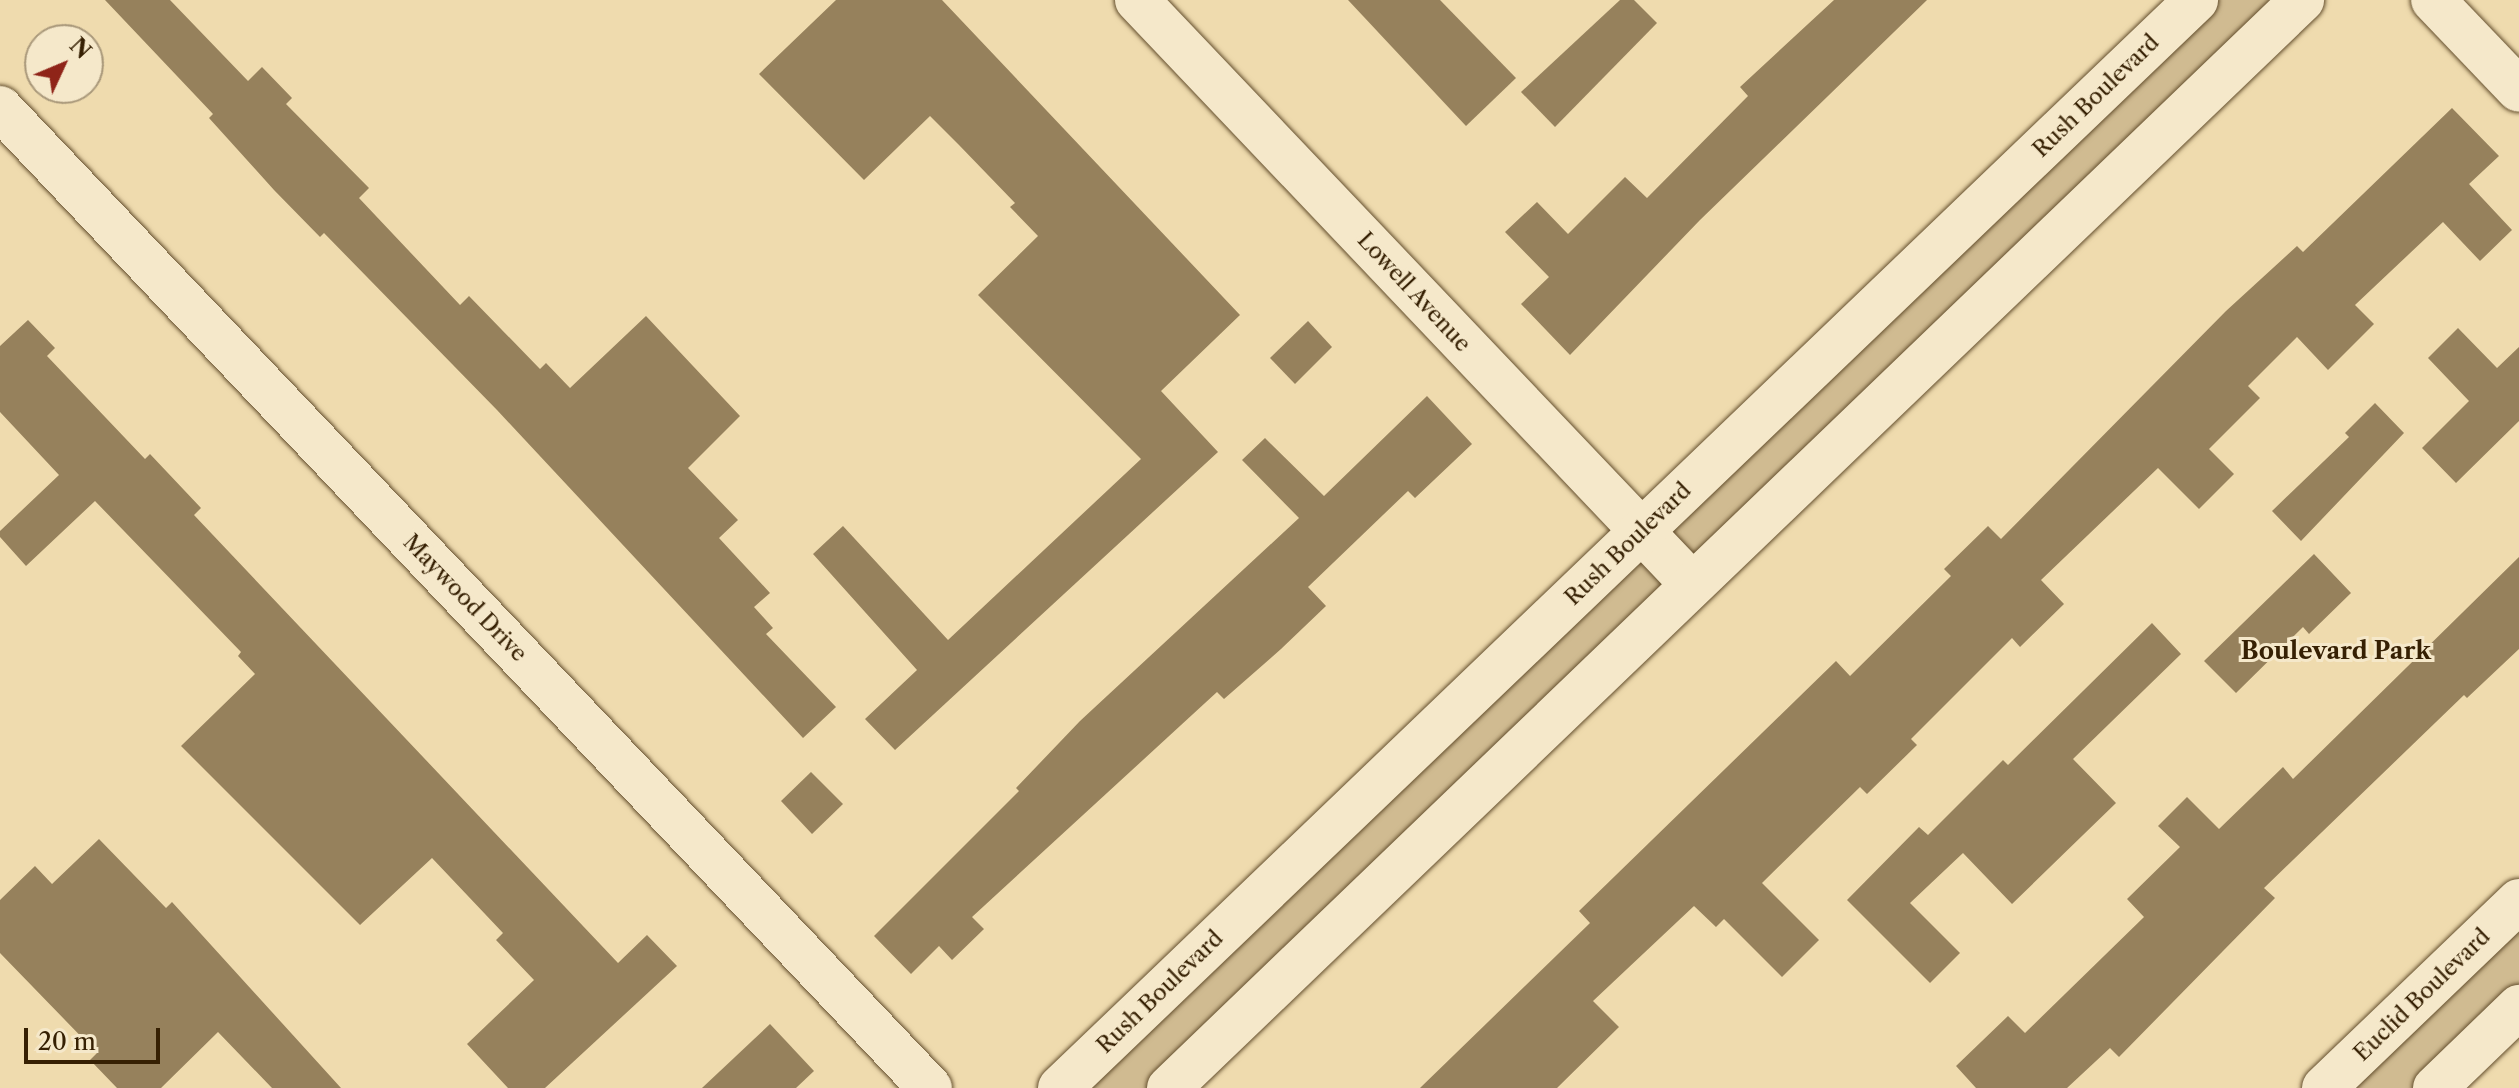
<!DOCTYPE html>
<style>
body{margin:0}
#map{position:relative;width:2519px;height:1088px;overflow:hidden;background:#efdbae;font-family:"Libre Caslon Text",serif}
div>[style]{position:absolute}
.green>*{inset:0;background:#d0bb91}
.building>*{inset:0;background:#96815c}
.roads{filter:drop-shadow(0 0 2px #644f2e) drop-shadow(0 0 2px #644f2e)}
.minor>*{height:44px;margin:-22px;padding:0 22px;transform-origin:22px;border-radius:22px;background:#f5e8ca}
span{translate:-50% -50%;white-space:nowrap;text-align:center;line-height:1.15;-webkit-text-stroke:6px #f5e8ca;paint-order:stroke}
.street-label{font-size:22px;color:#362003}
.neighbourhood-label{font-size:24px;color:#362003;font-weight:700}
.north{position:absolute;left:24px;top:24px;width:80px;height:80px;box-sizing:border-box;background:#f5e8ca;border:2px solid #a9987a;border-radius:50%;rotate:46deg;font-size:22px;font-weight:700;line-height:32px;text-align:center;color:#362003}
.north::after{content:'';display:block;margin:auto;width:28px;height:36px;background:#8f2418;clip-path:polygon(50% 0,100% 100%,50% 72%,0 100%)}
.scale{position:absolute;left:24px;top:1028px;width:136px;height:36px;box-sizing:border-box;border:4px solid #362003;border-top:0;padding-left:10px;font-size:24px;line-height:28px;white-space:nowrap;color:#362003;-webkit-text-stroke:6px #f5e8ca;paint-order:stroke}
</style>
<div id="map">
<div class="green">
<i style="clip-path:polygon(2196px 0,2302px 0,1169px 1088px,1060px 1088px)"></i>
<i style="clip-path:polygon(2519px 901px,2519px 1007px,2435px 1088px,2324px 1088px)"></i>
</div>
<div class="building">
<i style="clip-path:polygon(105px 0,170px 0,248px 81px,262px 67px,292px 98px,286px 104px,369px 188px,359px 198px,460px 305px,469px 296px,540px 369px,546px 363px,570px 388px,646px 316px,740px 416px,688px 468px,738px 520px,719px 538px,770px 593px,754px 607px,773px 628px,766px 634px,836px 707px,803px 738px,497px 410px,324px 233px,320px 237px,274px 190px,209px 118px,213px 114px)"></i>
<i style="clip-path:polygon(836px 0,942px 0,1240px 315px,1161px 391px,1218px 452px,895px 750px,865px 719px,917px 670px,813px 554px,843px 526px,948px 640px,1141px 459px,978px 295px,1038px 236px,1010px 207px,1015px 203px,959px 145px,930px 116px,864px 180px,759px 74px)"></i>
<i style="clip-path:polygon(1348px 0,1440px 0,1516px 78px,1466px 126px)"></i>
<i style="clip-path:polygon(1620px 0,1634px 0,1657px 23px,1555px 127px,1521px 92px)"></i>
<i style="clip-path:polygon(1834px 0,1927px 0,1700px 220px,1570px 355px,1521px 304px,1549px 277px,1505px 232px,1537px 202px,1568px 234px,1625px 177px,1647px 198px,1748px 96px,1740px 87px)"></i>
<i style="clip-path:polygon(2452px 108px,2499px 156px,2469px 184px,2512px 230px,2480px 261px,2443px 222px,2355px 305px,2374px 324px,2328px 370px,2297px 337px,2248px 386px,2260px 398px,2209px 449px,2234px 474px,2199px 509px,2158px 468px,2041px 580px,2064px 604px,2020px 647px,2012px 638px,1911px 739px,1917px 745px,1867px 794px,1860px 787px,1762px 883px,1819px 940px,1782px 977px,1724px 919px,1716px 927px,1694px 906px,1593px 1001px,1619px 1027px,1557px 1088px,1420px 1088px,1590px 923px,1579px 911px,1836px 661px,1850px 676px,1951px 576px,1944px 569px,1988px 526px,2001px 539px,2226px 311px,2297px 246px,2303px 252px)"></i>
<i style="clip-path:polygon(28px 320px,55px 348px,47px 356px,145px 459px,150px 454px,201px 508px,194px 515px,618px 963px,647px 935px,677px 966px,545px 1088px,508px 1088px,467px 1044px,534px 980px,496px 940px,503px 933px,432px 858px,360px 925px,181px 746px,255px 674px,238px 656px,241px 652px,95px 501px,26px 566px,0 537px,0 531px,59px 475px,0 412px,0 346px)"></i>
<i style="clip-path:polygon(1308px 321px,1332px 347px,1295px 384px,1270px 358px)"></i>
<i style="clip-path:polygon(2458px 328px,2497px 368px,2519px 347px,2519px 421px,2456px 483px,2422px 448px,2469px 401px,2428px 358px)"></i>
<i style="clip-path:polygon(1427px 396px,1472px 444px,1415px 498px,1408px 491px,1308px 587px,1326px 606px,1281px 649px,1224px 699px,1217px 692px,972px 917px,984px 929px,952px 960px,939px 946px,911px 974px,874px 936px,1019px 791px,1016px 788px,1080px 721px,1299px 518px,1242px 460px,1265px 438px,1324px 496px)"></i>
<i style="clip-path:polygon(2375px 403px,2404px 433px,2301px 541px,2272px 511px,2349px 437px,2345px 433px)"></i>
<i style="clip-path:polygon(2314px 554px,2351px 593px,2309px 634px,2303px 627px,2236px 693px,2204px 661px)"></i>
<i style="clip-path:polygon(2519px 557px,2519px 649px,2467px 698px,2464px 695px,2264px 888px,2275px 898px,2119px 1057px,2110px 1048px,2067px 1088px,1976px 1088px,1956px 1066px,2008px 1016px,2025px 1033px,2144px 917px,2127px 899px,2180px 847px,2158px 826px,2187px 797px,2219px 829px,2283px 767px,2293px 779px)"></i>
<i style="clip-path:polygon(2152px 623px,2181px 654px,2073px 759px,2116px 803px,2012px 904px,1963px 853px,1910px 903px,1960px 953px,1930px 983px,1847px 900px,1919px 827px,1928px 835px,2003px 760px,2008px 765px)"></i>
<i style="clip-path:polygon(811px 772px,843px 804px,812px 834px,781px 801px)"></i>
<i style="clip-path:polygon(99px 839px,166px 908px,172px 902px,341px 1088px,272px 1088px,218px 1032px,161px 1088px,117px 1088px,90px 1060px,97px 1053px,0 953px,0 900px,35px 866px,52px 884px)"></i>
<i style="clip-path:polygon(770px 1024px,814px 1071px,796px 1088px,702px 1088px)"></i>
</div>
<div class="roads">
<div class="minor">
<i style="left:1137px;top:0;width:806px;rotate:46.46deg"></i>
<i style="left:2433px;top:0;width:124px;rotate:46.3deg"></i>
<i style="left:0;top:108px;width:1351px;rotate:46.5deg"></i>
<i style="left:1060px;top:1088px;width:1573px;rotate:-43.76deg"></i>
<i style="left:1169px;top:1088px;width:1571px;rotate:-43.84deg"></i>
<i style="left:2324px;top:1088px;width:270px;rotate:-43.8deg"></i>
<i style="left:2435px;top:1088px;width:117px;rotate:-44deg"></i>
</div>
</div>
<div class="street-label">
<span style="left:2096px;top:96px;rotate:-44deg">Rush Boulevard</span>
<span style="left:1414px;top:292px;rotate:47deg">Lowell Avenue</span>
<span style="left:1628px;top:544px;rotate:-44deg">Rush Boulevard</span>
<span style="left:465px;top:598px;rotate:46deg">Maywood Drive</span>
<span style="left:1160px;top:992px;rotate:-44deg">Rush Boulevard</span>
<span style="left:2422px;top:995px;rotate:-44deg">Euclid Boulevard</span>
</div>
<div class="neighbourhood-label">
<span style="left:2336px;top:651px">Boulevard Park</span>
</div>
<div class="north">N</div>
<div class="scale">20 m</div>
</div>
